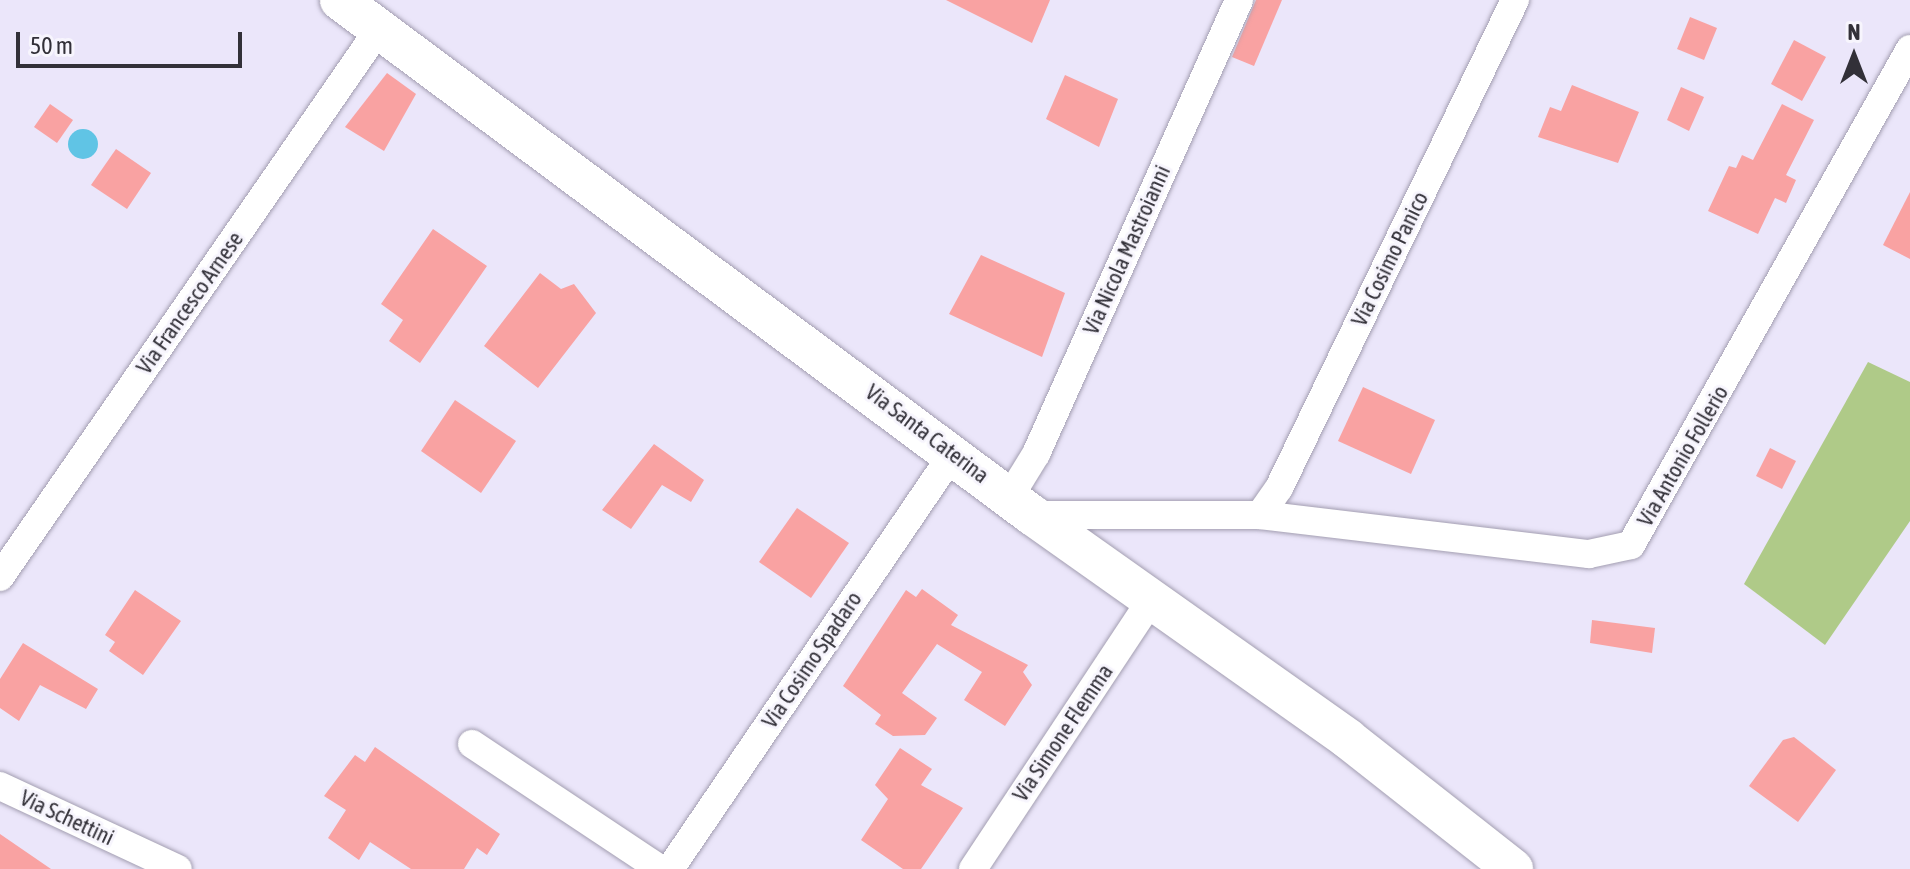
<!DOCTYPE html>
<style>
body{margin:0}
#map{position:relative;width:1910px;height:869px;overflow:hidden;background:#ebe6fa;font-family:"Asap Condensed",sans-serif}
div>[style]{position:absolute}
.green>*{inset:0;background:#afca88}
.water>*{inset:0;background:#60c4e5}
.round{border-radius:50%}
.building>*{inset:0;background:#f9a2a2}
.roads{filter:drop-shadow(0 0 2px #a39eb1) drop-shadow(0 0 2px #a39eb1)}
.street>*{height:28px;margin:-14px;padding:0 14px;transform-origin:14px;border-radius:14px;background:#fff}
.secondary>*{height:40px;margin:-20px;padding:0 20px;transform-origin:20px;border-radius:20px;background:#fff}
span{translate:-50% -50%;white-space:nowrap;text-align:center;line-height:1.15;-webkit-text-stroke:6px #f7f5fd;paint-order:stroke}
.street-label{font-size:22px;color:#323038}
.north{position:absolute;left:1814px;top:16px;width:80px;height:80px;-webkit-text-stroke:6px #f7f5fd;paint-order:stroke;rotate:0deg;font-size:22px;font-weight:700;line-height:32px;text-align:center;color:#323038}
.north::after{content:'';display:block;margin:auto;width:28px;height:36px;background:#323038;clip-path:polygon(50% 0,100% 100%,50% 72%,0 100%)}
.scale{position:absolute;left:16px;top:32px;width:226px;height:36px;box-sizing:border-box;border:4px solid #323038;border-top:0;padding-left:10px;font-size:24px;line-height:28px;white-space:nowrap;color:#323038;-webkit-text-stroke:6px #f7f5fd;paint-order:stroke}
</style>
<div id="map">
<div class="green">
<i style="clip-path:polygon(1868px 362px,1910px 382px,1910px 521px,1825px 645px,1744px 584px)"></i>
</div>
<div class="water">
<i class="round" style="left:68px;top:129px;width:30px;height:30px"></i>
</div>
<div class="building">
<i style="clip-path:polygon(946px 0,1050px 0,1032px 43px)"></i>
<i style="clip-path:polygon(1256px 0,1282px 0,1254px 66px,1232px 57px)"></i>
<i style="clip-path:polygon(1690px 17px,1717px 28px,1704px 60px,1677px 49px)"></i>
<i style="clip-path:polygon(1794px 40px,1826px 57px,1802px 101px,1771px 84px)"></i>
<i style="clip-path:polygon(387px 73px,416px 94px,384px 151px,345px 127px)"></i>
<i style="clip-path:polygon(1065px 75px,1118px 99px,1099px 147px,1046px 119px)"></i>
<i style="clip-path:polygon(1572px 85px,1639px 112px,1618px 163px,1538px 137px,1550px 107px,1561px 111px)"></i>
<i style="clip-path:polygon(1681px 87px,1704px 97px,1689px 131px,1667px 120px)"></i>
<i style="clip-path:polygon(50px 104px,73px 120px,57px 143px,34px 127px)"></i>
<i style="clip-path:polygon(1782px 104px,1814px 120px,1786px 175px,1796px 180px,1786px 203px,1775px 198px,1758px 234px,1708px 211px,1729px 166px,1736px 168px,1742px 155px,1753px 160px)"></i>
<i style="clip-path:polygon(116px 149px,151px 173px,127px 209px,91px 185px)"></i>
<i style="clip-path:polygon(1910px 192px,1910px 259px,1883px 245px)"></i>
<i style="clip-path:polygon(433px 229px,487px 266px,420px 363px,389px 341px,403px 320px,381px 304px)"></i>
<i style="clip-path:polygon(981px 255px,1065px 293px,1042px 357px,949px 314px)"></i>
<i style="clip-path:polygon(540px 273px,561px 289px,574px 284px,596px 313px,538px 388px,484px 346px)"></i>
<i style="clip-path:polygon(1363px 387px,1435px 420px,1411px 474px,1338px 441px)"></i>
<i style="clip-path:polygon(455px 400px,516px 441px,481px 493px,421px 451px)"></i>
<i style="clip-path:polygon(654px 444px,704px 480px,691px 502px,662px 485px,631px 529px,602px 510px)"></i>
<i style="clip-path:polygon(1770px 448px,1796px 461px,1782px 489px,1756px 476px)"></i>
<i style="clip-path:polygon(797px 508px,849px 543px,811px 598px,759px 562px)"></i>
<i style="clip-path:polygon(922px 589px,958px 615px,951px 625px,1028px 665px,1023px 672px,1032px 685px,1005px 726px,964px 700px,982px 672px,937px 644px,902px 693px,937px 718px,925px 735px,893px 736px,875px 724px,881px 715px,843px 686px,906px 590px,916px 597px)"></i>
<i style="clip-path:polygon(135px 590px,181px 621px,143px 675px,109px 651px,115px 642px,105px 635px)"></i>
<i style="clip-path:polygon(1592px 620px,1655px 628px,1652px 653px,1590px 643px)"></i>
<i style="clip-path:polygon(23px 643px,98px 689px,86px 709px,40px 685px,19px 721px,0 708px,0 679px)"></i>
<i style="clip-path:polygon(1794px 737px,1836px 770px,1798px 822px,1749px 786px,1783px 740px)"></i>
<i style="clip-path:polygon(375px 747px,500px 834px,487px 855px,477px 848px,464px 869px,411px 869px,370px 842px,359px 860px,328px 838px,346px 810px,324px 796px,355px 755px,365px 762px)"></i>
<i style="clip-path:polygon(900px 748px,932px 769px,921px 785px,963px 808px,921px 869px,903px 869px,861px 840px,888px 799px,875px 785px)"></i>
<i style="clip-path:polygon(0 834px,51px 869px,0 869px)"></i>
</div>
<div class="roads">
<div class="street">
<i style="left:1009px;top:498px;width:52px;rotate:-58.5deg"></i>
<i style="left:1036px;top:454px;width:497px;rotate:-65.9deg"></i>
<i style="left:1032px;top:515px;width:228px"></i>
<i style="left:1260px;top:515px;width:331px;rotate:6.8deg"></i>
<i style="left:1589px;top:554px;width:43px;rotate:-12.1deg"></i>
<i style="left:1631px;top:545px;width:569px;rotate:-60.64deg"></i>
<i style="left:1260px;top:515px;width:33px;rotate:-55deg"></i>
<i style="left:1279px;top:488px;width:542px;rotate:-64.19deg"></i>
<i style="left:0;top:577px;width:666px;rotate:-55.33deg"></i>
<i style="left:472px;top:744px;width:226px;rotate:33.6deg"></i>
<i style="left:0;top:786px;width:196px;rotate:25deg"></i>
<i style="left:670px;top:869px;width:505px;rotate:-55.74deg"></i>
<i style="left:973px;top:869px;width:326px;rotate:-56.5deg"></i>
</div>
<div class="secondary">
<i style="left:340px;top:0;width:863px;rotate:36.66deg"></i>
<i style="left:1032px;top:515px;width:387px;rotate:35.3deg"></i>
<i style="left:1348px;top:739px;width:210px;rotate:38.2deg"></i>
</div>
</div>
<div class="street-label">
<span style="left:1127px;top:250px;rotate:-66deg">Via Nicola Mastroianni</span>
<span style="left:1390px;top:259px;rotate:-64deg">Via Cosimo Panico</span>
<span style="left:190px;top:303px;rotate:-55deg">Via Francesco Arnese</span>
<span style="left:927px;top:434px;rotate:37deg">Via Santa Caterina</span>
<span style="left:1683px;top:456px;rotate:-60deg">Via Antonio Follerio</span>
<span style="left:812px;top:660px;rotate:-56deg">Via Cosimo Spadaro</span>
<span style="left:1063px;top:733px;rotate:-56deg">Via Simone Flemma</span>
<span style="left:67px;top:818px;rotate:25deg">Via Schettini</span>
</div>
<div class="north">N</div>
<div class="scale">50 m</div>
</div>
